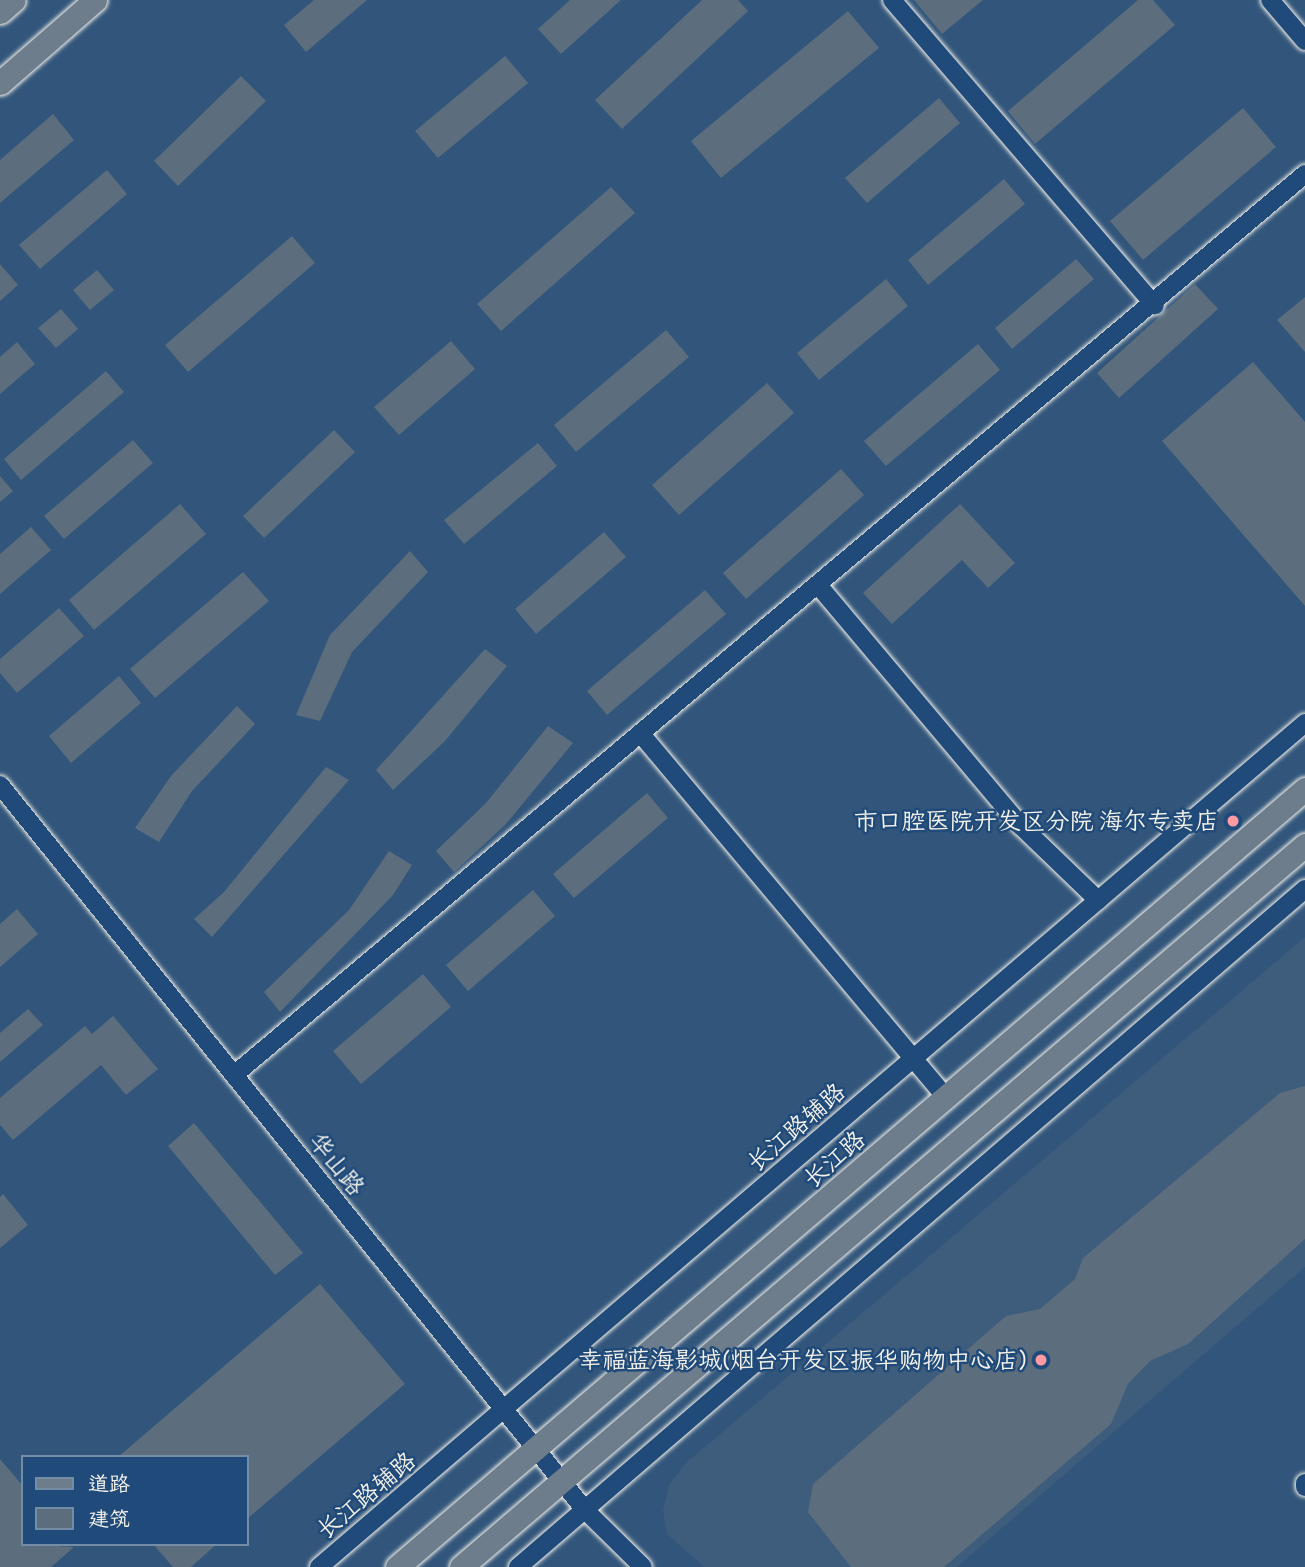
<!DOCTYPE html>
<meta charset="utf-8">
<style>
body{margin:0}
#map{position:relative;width:1305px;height:1567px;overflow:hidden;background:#31557b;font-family:"Patrick Hand","LXGW WenKai TC",sans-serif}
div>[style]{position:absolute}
.built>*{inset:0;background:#3e5c7c}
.building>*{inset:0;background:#5c6e7d}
.roads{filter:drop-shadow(0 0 2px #f4f1e8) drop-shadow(0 0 2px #f4f1e8)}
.minor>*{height:18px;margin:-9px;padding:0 9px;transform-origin:9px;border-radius:9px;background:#1f4a7a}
.major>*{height:23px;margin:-11.5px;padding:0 11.5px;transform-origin:11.5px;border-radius:11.5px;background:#6d7d8c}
.dots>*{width:19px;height:19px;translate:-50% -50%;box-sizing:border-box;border:4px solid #1f4a7a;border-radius:50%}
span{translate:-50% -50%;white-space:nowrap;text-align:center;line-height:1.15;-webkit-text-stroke:5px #1f4a7a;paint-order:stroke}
.poi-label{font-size:24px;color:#f4f1e8}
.right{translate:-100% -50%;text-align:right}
.street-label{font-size:24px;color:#f4f1e8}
.legend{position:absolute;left:21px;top:1455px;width:228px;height:91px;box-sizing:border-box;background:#1f4a7a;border:2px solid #748da6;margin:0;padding:9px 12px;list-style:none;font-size:21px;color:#f4f1e8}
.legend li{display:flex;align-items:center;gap:14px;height:35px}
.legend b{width:35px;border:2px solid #748da6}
</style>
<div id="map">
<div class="built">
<i style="clip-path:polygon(1305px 937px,1305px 1267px,957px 1567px,704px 1567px,667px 1534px,663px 1511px,669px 1484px,687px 1462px)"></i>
</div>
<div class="building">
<i style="clip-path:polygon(314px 0,367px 0,306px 52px,284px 25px)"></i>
<i style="clip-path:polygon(570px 0,621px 0,561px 54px,538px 29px)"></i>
<i style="clip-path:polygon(702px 0,738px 0,748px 11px,622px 129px,595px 100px)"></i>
<i style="clip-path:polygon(914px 0,983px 0,942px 34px)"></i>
<i style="clip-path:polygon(1138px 0,1153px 0,1175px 25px,1035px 144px,1008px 111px)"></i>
<i style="clip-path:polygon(848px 11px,879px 48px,721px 178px,691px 141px)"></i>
<i style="clip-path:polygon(505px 56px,528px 83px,438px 158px,415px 131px)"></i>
<i style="clip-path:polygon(241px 76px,266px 101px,178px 186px,154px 161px)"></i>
<i style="clip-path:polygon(939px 98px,960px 123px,867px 203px,845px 178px)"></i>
<i style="clip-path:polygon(1243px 108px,1276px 147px,1143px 260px,1110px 221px)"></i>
<i style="clip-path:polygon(53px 114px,74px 140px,0 203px,0 160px)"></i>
<i style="clip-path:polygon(107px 170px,127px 194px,40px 269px,19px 245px)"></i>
<i style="clip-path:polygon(1004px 179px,1025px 204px,928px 285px,908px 260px)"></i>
<i style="clip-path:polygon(611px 187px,635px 213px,501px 331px,477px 304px)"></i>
<i style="clip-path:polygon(292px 236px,315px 263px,188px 372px,165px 345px)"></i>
<i style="clip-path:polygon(1076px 259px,1094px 279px,1012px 349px,995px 328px)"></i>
<i style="clip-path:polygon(0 264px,18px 285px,0 301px)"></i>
<i style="clip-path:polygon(97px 270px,114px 290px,90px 310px,73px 290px)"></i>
<i style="clip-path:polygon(886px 279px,908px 306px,819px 380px,797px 353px)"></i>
<i style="clip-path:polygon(1195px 284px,1218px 309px,1119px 398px,1097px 373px)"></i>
<i style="clip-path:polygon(1305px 297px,1305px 352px,1277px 320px)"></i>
<i style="clip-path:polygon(61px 309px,78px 329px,56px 348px,38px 328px)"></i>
<i style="clip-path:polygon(666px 330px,689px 357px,576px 452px,554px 425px)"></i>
<i style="clip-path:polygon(451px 341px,475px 369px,399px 435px,374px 407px)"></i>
<i style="clip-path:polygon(17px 342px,35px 364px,0 394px,0 357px)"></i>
<i style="clip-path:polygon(978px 344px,1000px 370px,886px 466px,864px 441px)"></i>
<i style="clip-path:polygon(1253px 362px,1305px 422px,1305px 606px,1162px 441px)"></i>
<i style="clip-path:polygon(106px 371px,124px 392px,21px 480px,4px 459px)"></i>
<i style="clip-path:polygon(767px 383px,794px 413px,679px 515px,652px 485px)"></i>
<i style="clip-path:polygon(334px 430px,355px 452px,264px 538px,243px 516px)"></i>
<i style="clip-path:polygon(133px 440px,153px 463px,64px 539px,44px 516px)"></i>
<i style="clip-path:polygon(538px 443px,557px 466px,464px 544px,444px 520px)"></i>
<i style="clip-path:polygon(841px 469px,864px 495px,746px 599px,723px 573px)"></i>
<i style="clip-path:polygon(0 476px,13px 491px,0 502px)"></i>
<i style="clip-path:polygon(180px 504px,206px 534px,94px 630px,69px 600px)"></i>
<i style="clip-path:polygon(960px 504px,1015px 563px,988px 588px,962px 560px,892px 624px,863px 593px)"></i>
<i style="clip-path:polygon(31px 527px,51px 550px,0 594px,0 554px)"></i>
<i style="clip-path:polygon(604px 532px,626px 557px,536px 634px,515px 609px)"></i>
<i style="clip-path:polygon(410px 551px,428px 572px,352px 652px,320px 721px,296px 715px,330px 635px)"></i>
<i style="clip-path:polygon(243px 572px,269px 601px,155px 698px,130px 669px)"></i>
<i style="clip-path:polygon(705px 590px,726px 614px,607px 715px,587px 691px)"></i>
<i style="clip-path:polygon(59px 608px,84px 636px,17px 693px,0 673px,0 659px)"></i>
<i style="clip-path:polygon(485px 649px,507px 666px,445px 741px,393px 790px,376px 770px)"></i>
<i style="clip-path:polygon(119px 676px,141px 703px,71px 763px,49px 736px)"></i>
<i style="clip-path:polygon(237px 706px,255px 724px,192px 791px,159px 842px,135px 828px,171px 776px)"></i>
<i style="clip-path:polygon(548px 726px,573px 743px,505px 825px,454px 872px,436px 851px,486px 803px)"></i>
<i style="clip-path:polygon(326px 767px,349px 780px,212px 937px,194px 919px,224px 892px)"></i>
<i style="clip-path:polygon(647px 793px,668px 818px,574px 898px,553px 874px)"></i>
<i style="clip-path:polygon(389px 851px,412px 865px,393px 895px,280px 1012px,264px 992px,349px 910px)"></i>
<i style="clip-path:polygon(533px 890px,555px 916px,468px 991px,446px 965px)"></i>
<i style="clip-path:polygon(17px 909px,38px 934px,0 967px,0 924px)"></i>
<i style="clip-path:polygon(423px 974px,451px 1007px,361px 1084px,333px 1051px)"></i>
<i style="clip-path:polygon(28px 1009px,43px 1025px,0 1062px,0 1033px)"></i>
<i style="clip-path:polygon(113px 1016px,158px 1069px,126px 1095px,101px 1065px,13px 1140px,0 1125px,0 1098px,85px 1026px,92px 1034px)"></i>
<i style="clip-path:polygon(1305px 1086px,1305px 1239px,1188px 1344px,1150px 1361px,1128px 1384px,1111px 1424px,944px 1567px,851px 1567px,808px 1512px,813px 1484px,1006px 1316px,1040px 1309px,1075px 1279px,1083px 1258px,1280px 1093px)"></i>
<i style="clip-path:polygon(194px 1123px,303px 1253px,275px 1275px,168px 1146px)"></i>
<i style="clip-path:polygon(3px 1194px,28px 1225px,0 1248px,0 1197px)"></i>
<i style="clip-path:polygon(320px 1284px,405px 1384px,247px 1519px,247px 1457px,118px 1457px)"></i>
<i style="clip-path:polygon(0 1459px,23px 1486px,23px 1544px,74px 1547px,51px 1567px,0 1567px)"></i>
<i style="clip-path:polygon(153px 1544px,217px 1544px,191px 1567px,173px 1567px)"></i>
</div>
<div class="roads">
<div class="minor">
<i style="left:892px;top:0;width:403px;rotate:49.3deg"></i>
<i style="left:1270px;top:0;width:54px;rotate:49.5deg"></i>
<i style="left:818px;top:585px;width:315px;rotate:49.9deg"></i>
<i style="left:1021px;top:826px;width:107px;rotate:43.9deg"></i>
<i style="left:641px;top:734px;width:474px;rotate:50deg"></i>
<i style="left:0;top:785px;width:932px;rotate:51.1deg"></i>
<i style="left:585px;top:1510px;width:81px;rotate:44.5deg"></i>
<i style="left:234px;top:1075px;width:1400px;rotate:-40.07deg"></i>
<i style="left:1305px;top:1483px;width:4px;rotate:90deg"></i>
<i style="left:319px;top:1567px;width:1298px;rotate:-40.56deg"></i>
<i style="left:518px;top:1567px;width:1039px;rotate:-40.74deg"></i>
</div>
<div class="major">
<i style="left:0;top:12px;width:18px;rotate:-41deg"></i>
<i style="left:0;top:83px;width:126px;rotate:-41.1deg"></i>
<i style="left:397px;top:1567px;width:1196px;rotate:-40.59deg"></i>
<i style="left:461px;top:1567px;width:1111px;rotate:-40.55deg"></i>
</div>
</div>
<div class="dots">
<i style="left:1233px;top:821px;background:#ff9aa2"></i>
<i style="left:1041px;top:1360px;background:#ff9aa2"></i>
</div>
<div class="poi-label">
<span class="right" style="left:1219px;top:821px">市口腔医院开发区分院 海尔专卖店</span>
<span class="right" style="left:1027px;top:1360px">幸福蓝海影城(烟台开发区振华购物中心店)</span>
</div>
<div class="street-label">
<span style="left:796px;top:1127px;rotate:-41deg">长江路辅路</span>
<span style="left:834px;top:1159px;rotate:-41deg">长江路</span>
<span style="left:337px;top:1164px;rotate:51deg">华山路</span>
<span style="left:366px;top:1495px;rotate:-40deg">长江路辅路</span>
</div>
<ul class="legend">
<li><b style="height:9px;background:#6d7d8c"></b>道路</li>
<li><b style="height:19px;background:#5c6e7d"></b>建筑</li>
</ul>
</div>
